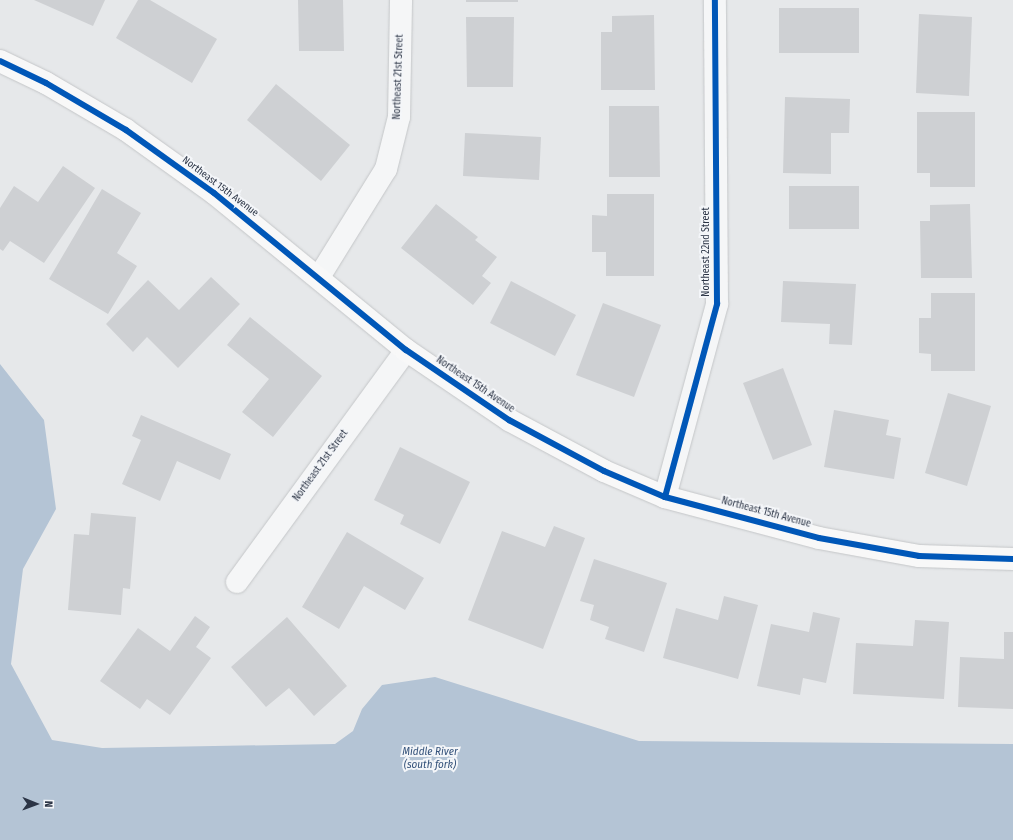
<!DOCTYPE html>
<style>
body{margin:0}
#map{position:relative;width:1013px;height:840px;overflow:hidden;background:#e6e8ea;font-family:"Fira Sans Condensed",sans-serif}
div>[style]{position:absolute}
.water>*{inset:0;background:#b4c4d5}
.building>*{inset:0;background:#ced0d3}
.roads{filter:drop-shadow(0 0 1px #c4c6c8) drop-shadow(0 0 1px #c4c6c8)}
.street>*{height:22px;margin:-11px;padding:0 11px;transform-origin:11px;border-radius:11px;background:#f5f6f7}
.secondary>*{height:22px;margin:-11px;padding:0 11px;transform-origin:11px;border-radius:11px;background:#f8f8f8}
.cycleway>*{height:6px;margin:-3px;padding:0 3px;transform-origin:3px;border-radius:3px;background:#0057b8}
span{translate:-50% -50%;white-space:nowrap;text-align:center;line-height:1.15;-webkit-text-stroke:4px #f4f6f9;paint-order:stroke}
.street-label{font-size:10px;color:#2b3445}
.water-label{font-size:11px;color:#34527a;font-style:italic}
.north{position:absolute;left:16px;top:784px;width:40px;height:40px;-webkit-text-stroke:3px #f4f6f9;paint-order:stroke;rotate:91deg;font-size:11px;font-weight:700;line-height:16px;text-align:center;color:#2b3445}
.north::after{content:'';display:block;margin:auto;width:14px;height:18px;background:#2b3445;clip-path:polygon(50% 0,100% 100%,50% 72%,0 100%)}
</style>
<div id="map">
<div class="water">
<i style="clip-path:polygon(0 364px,44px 420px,56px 509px,23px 569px,11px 664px,52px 740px,102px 748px,335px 744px,353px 731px,362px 709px,382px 685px,435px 677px,639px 741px,1013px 744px,1013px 840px,0 840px)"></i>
</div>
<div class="building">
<i style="clip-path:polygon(34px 0,105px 0,93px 26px)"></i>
<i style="clip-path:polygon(138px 0,150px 0,217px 39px,192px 83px,116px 38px)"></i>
<i style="clip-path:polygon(298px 0,343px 0,344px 51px,299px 51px)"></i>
<i style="clip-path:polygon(466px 0,518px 0,518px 2px,466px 2px)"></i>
<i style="clip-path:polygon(779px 8px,859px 8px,859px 53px,779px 53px)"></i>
<i style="clip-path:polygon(919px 14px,972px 17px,969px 96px,916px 93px)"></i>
<i style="clip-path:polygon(654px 15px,655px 90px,601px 90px,601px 32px,612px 32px,612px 16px)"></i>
<i style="clip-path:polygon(466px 17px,514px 17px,513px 87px,467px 87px)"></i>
<i style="clip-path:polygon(276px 84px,350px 145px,321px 181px,247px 120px)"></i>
<i style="clip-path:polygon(785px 97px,850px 99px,849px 133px,831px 133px,831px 174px,783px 173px)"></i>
<i style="clip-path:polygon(609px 106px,659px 106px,660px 177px,609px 177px)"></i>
<i style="clip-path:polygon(917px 112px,975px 112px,975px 187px,930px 187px,930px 173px,917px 173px)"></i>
<i style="clip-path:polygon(465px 133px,541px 137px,539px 180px,463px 176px)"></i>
<i style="clip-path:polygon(63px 166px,95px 188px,44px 263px,10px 241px,3px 251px,0 249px,0 208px,14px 186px,38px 202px)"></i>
<i style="clip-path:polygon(789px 186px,859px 186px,859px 229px,789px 229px)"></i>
<i style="clip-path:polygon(102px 189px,141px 213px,117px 253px,137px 266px,108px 314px,49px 279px)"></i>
<i style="clip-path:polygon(607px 194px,654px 194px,654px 276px,606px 276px,606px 252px,592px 252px,592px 215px,607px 216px)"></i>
<i style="clip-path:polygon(436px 204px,478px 237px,475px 240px,497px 257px,482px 276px,491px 283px,473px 305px,401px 248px)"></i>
<i style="clip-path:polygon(970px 204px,972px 278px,921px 278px,920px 221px,930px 221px,930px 205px)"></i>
<i style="clip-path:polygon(211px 277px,240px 304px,178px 368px,147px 337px,133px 352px,106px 324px,148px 280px,179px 310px)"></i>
<i style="clip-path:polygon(511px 281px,576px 315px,555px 356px,490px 323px)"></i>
<i style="clip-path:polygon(783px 281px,856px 284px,852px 345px,829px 344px,830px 324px,781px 322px)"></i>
<i style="clip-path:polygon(931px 293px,975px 293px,975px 371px,931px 371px,931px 354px,919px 353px,919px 318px,931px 318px)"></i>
<i style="clip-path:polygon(603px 303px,661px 325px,634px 397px,576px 375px)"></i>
<i style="clip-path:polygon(250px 317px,322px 376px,273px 437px,242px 412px,269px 379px,227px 345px)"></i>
<i style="clip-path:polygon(783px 368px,812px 445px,773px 460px,743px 383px)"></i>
<i style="clip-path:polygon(948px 393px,991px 406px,967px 486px,925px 473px)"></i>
<i style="clip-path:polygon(834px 410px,889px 420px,886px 435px,901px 438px,894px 479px,824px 467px)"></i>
<i style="clip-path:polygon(141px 415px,231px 454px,220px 480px,177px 461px,160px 501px,122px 484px,141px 440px,132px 436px)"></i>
<i style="clip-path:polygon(400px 447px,470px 482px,440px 544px,400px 524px,404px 515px,374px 500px)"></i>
<i style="clip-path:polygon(91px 513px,136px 517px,130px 589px,123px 588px,121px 615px,68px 610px,74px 534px,89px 535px)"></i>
<i style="clip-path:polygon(554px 526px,585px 538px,543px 649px,468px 620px,502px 531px,545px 547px)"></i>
<i style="clip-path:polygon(347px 532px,424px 578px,405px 610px,364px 586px,339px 629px,302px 607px)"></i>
<i style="clip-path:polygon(594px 559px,667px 583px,644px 652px,605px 639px,609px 627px,590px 620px,594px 605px,580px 601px)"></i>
<i style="clip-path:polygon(724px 596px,758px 605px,738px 679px,663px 658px,676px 608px,718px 620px)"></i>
<i style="clip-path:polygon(813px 612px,840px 618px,826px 683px,803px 678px,800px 695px,757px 686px,771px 624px,809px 632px)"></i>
<i style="clip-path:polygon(195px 616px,210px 627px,196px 647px,211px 658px,170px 715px,147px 699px,140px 709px,100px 681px,138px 628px,170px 651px)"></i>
<i style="clip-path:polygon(287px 617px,347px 686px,314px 716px,289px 688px,266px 707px,231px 667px)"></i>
<i style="clip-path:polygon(915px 620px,949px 622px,944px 699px,853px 694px,856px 643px,913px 646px)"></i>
<i style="clip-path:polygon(1004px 632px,1013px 632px,1013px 709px,958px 707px,960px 657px,1004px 659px)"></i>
</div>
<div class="roads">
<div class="street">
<i style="left:319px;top:277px;width:127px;rotate:-58.2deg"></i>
<i style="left:386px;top:169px;width:54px;rotate:-76deg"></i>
<i style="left:399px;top:117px;width:117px;rotate:-89deg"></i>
<i style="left:665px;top:497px;width:200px;rotate:-74.9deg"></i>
<i style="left:717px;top:304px;width:304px;rotate:-90.4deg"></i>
<i style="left:237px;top:582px;width:287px;rotate:-53.9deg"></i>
</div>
<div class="secondary">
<i style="left:0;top:61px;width:51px;rotate:25.6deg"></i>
<i style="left:46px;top:83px;width:93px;rotate:30.4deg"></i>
<i style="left:126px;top:130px;width:108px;rotate:35.6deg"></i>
<i style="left:214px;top:193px;width:248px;rotate:39.3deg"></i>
<i style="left:406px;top:350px;width:125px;rotate:34.2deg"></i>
<i style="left:509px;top:420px;width:108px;rotate:28.2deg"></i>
<i style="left:604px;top:471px;width:66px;rotate:23.1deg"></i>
<i style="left:665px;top:497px;width:159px;rotate:14.9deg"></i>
<i style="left:819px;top:538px;width:102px;rotate:10.2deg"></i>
<i style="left:919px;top:556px;width:94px;rotate:1.8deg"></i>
</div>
</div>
<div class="cycleway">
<i style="left:0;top:61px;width:51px;rotate:25.6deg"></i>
<i style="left:46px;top:83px;width:93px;rotate:30.4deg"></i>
<i style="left:126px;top:130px;width:108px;rotate:35.6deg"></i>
<i style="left:214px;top:193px;width:248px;rotate:39.3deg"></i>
<i style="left:406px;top:350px;width:125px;rotate:34.2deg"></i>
<i style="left:509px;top:420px;width:108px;rotate:28.2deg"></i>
<i style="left:604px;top:471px;width:66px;rotate:23.1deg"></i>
<i style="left:665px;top:497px;width:159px;rotate:14.9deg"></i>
<i style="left:819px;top:538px;width:102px;rotate:10.2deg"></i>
<i style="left:919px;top:556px;width:94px;rotate:1.8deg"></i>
<i style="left:665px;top:497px;width:200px;rotate:-74.9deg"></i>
<i style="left:717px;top:304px;width:304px;rotate:-90.4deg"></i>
</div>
<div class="street-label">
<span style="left:399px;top:77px;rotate:-88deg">Northeast 21st Street</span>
<span style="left:220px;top:187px;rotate:37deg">Northeast 15th Avenue</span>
<span style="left:707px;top:252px;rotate:-90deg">Northeast 22nd Street</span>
<span style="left:475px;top:385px;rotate:34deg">Northeast 15th Avenue</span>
<span style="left:321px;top:466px;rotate:-54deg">Northeast 21st Street</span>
<span style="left:766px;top:513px;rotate:15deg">Northeast 15th Avenue</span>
</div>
<div class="water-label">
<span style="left:430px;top:759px">Middle River<br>(south fork)</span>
</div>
<div class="north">N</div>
</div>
